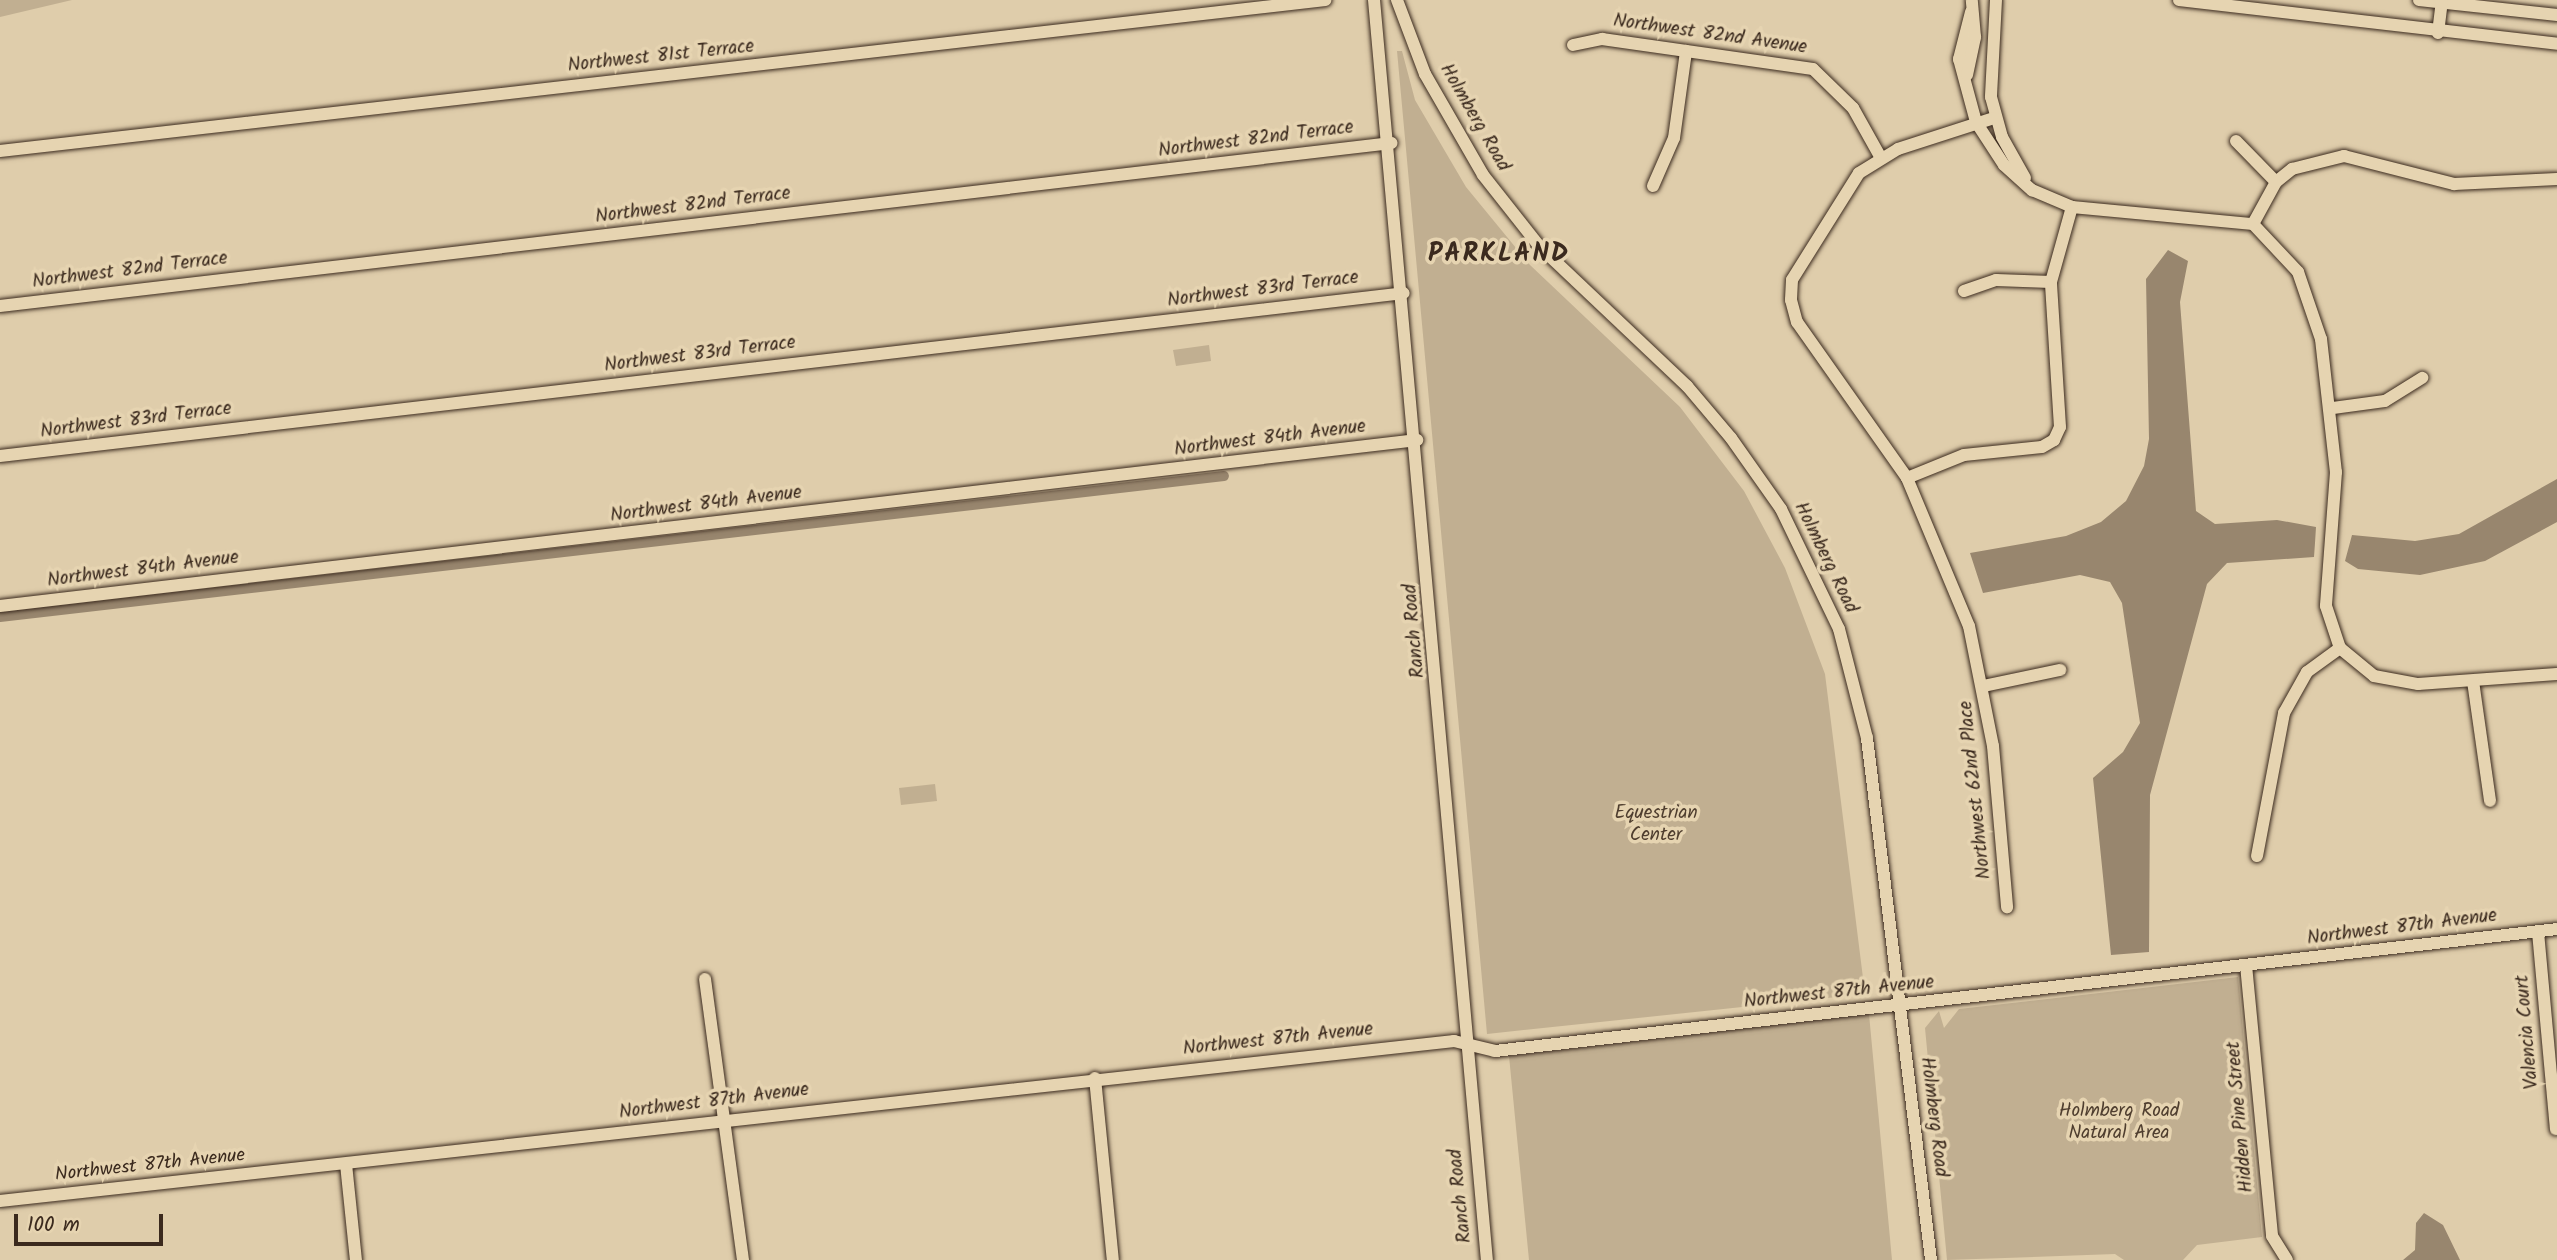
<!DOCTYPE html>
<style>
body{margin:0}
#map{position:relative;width:2557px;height:1260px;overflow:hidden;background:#dfcdab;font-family:Kalam,sans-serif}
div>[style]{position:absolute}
.green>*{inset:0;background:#c1af91}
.water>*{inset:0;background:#98866e}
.canal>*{height:10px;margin:-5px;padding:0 5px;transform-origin:5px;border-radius:5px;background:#98866e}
.roads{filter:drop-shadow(0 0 2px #3b2a1e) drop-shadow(0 0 2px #3b2a1e)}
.minor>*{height:12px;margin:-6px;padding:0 6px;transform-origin:6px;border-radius:6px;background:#e6d4b1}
span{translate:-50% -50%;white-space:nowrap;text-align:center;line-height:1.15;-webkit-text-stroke:7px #e6d4b1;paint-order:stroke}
.street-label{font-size:19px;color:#3b2a1e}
.park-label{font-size:19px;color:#4f3e2f}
.district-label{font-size:26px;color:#3b2a1e;font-weight:700;letter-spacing:2px}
.scale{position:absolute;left:14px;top:1214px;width:149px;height:32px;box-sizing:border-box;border:4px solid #3b2a1e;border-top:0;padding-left:9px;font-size:21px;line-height:24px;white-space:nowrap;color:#3b2a1e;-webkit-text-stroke:5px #e6d4b1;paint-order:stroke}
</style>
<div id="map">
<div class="green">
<i style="clip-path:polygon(0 0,72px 0,0 17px)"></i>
<i style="clip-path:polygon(1397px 51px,1402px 51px,1415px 100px,1466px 187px,1530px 265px,1680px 407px,1744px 491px,1785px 568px,1825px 674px,1865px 994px,1487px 1034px)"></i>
<i style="clip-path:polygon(1209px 345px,1211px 361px,1176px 366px,1173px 350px)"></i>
<i style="clip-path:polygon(935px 784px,937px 801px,901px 805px,899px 788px)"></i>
<i style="clip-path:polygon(2238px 977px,2262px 1237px,2197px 1245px,2183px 1260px,2124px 1260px,2115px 1254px,1947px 1260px,1925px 1028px,1939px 1011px,1944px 1028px,1959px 1009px)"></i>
<i style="clip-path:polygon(1869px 1014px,1892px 1260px,1529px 1260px,1509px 1056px)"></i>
</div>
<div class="water">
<i style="clip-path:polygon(2168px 250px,2188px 261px,2180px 302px,2196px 511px,2215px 524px,2277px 520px,2316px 527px,2315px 543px,2314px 557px,2227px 563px,2207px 584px,2150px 795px,2149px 952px,2111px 955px,2093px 778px,2123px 752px,2140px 723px,2122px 603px,2110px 582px,2080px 575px,1983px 593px,1970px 553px,2066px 536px,2101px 522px,2126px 501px,2144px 466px,2149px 439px,2146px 279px)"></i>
<i style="clip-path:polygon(2557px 479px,2557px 522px,2485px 561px,2420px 575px,2358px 569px,2345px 561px,2352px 535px,2415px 541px,2459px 534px)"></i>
<i style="clip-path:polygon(2424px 1213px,2443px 1225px,2460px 1260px,2403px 1260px,2415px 1250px,2416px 1223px)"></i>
</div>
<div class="canal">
<i style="left:0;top:617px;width:1232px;rotate:-6.57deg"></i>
</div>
<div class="roads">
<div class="minor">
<i style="left:1374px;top:0;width:1265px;rotate:84.88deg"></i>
<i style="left:1397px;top:0;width:79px;rotate:69.3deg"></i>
<i style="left:1425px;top:74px;width:116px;rotate:60.1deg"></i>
<i style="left:1483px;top:175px;width:90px;rotate:51.7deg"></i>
<i style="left:1539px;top:246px;width:204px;rotate:43.4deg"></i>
<i style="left:1687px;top:386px;width:68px;rotate:49.8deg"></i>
<i style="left:1731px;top:438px;width:87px;rotate:54.8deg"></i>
<i style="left:1781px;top:509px;width:133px;rotate:64.2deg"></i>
<i style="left:1839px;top:629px;width:113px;rotate:75.6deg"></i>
<i style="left:1867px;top:738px;width:526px;rotate:83.01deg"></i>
<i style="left:1996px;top:0;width:97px;rotate:93deg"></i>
<i style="left:1991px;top:97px;width:41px;rotate:74.6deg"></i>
<i style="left:2002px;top:137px;width:47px;rotate:60.7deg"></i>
<i style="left:2179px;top:0;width:381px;rotate:6.6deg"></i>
<i style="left:2419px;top:0;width:139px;rotate:6.2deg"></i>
<i style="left:1971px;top:12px;width:49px;rotate:104.3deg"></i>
<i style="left:1959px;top:59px;width:65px;rotate:74.9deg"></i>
<i style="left:1976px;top:122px;width:51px;rotate:56.9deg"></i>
<i style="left:2004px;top:165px;width:38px;rotate:42deg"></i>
<i style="left:2032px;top:190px;width:43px;rotate:23deg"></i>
<i style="left:2072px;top:207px;width:182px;rotate:5.4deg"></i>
<i style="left:2253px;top:224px;width:48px;rotate:-61.3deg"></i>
<i style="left:2276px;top:182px;width:21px;rotate:-39deg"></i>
<i style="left:2292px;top:169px;width:54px;rotate:-14deg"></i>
<i style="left:2344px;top:156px;width:114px;rotate:14.3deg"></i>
<i style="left:2454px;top:184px;width:103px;rotate:-2.8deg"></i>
<i style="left:2438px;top:33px;width:33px;rotate:-83deg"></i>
<i style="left:1573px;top:45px;width:30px;rotate:-12deg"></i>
<i style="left:1602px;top:39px;width:213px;rotate:8.1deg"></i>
<i style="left:1813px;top:69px;width:56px;rotate:44.3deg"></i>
<i style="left:1853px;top:108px;width:57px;rotate:60.8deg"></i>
<i style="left:1967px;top:75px;width:39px;rotate:-78deg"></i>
<i style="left:1975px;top:37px;width:37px;rotate:-95deg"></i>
<i style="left:1994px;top:118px;width:101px;rotate:162.1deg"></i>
<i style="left:1898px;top:149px;width:46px;rotate:148.4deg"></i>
<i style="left:1859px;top:173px;width:126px;rotate:122.1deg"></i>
<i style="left:1792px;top:280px;width:20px;rotate:93deg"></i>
<i style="left:1791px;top:300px;width:23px;rotate:75deg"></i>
<i style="left:1797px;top:322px;width:191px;rotate:54.8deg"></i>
<i style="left:1907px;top:478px;width:160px;rotate:67.3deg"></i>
<i style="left:1969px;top:626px;width:122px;rotate:78.7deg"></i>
<i style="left:1993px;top:746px;width:162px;rotate:85deg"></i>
<i style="left:2236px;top:141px;width:57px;rotate:45.7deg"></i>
<i style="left:0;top:151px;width:1334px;rotate:-6.5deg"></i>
<i style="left:1653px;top:186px;width:52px;rotate:-66.4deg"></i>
<i style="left:1674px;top:138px;width:88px;rotate:-82.1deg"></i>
<i style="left:2253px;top:224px;width:66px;rotate:46.8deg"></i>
<i style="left:2298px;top:272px;width:71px;rotate:71.1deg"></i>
<i style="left:2321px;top:339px;width:134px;rotate:83.6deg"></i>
<i style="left:2336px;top:472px;width:134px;rotate:94.3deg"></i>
<i style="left:2326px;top:606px;width:44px;rotate:71.6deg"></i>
<i style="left:2340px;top:648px;width:44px;rotate:39.5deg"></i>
<i style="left:2374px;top:676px;width:45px;rotate:10.3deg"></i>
<i style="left:2418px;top:684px;width:139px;rotate:-4.1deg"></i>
<i style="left:1964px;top:291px;width:34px;rotate:-19deg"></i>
<i style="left:1996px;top:280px;width:55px;rotate:2.1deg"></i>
<i style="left:0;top:306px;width:1401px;rotate:-6.68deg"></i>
<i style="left:2333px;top:408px;width:52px;rotate:-7.7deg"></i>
<i style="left:2385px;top:401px;width:44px;rotate:-31.9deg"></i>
<i style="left:0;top:456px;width:1413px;rotate:-6.62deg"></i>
<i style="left:1907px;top:478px;width:61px;rotate:-22deg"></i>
<i style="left:1964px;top:455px;width:78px;rotate:-5.9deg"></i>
<i style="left:2042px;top:447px;width:14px;rotate:-30deg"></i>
<i style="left:2054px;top:440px;width:14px;rotate:-65deg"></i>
<i style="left:2060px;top:427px;width:145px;rotate:-93.6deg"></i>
<i style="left:2051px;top:282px;width:78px;rotate:-74.4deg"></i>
<i style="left:0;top:606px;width:1427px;rotate:-6.68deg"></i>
<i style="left:2473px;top:681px;width:121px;rotate:81.9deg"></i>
<i style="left:1984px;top:686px;width:78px;rotate:-11.9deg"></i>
<i style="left:2257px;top:856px;width:146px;rotate:-79.3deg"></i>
<i style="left:2284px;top:713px;width:47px;rotate:-60.7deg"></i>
<i style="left:2307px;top:672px;width:41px;rotate:-36deg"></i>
<i style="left:2538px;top:932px;width:198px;rotate:84.8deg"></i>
<i style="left:2246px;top:965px;width:272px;rotate:84.5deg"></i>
<i style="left:2272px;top:1236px;width:28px;rotate:58deg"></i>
<i style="left:705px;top:979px;width:284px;rotate:82.3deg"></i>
<i style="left:1095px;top:1078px;width:183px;rotate:84.4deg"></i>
<i style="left:346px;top:1164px;width:97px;rotate:84.1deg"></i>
<i style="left:0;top:1201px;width:1463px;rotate:-6.28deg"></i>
<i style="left:1454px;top:1041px;width:42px;rotate:13.7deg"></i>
<i style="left:1495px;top:1051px;width:1069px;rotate:-6.55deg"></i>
</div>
</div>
<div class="street-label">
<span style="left:1710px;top:35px;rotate:8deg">Northwest 82nd Avenue</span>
<span style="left:661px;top:57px;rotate:-6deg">Northwest 81st Terrace</span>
<span style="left:1474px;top:118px;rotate:60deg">Holmberg Road</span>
<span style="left:1256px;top:140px;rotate:-7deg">Northwest 82nd Terrace</span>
<span style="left:693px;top:206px;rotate:-7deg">Northwest 82nd Terrace</span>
<span style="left:130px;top:271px;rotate:-7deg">Northwest 82nd Terrace</span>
<span style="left:1263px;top:290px;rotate:-7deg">Northwest 83rd Terrace</span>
<span style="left:700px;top:355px;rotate:-7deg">Northwest 83rd Terrace</span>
<span style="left:136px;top:421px;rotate:-7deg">Northwest 83rd Terrace</span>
<span style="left:1270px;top:439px;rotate:-7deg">Northwest 84th Avenue</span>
<span style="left:706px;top:505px;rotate:-7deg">Northwest 84th Avenue</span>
<span style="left:1825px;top:558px;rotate:64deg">Holmberg Road</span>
<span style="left:143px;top:570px;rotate:-7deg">Northwest 84th Avenue</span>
<span style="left:1415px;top:631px;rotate:-95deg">Ranch Road</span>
<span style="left:1976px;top:790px;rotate:-96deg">Northwest 62nd Place</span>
<span style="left:2402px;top:928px;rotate:-7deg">Northwest 87th Avenue</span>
<span style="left:1839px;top:993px;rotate:-6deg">Northwest 87th Avenue</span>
<span style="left:2528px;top:1032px;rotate:-95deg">Valencia Court</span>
<span style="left:1278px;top:1040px;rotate:-6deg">Northwest 87th Avenue</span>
<span style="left:714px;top:1102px;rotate:-7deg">Northwest 87th Avenue</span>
<span style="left:1933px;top:1117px;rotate:83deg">Holmberg Road</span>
<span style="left:2241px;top:1117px;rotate:-95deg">Hidden Pine Street</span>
<span style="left:150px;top:1166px;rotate:-6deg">Northwest 87th Avenue</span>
<span style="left:1461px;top:1196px;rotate:-96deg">Ranch Road</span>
</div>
<div class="park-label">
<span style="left:1656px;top:825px">Equestrian<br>Center</span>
<span style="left:2119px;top:1123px">Holmberg Road<br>Natural Area</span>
</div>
<div class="district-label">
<span style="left:1499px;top:255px">PARKLAND</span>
</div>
<div class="scale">100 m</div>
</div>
